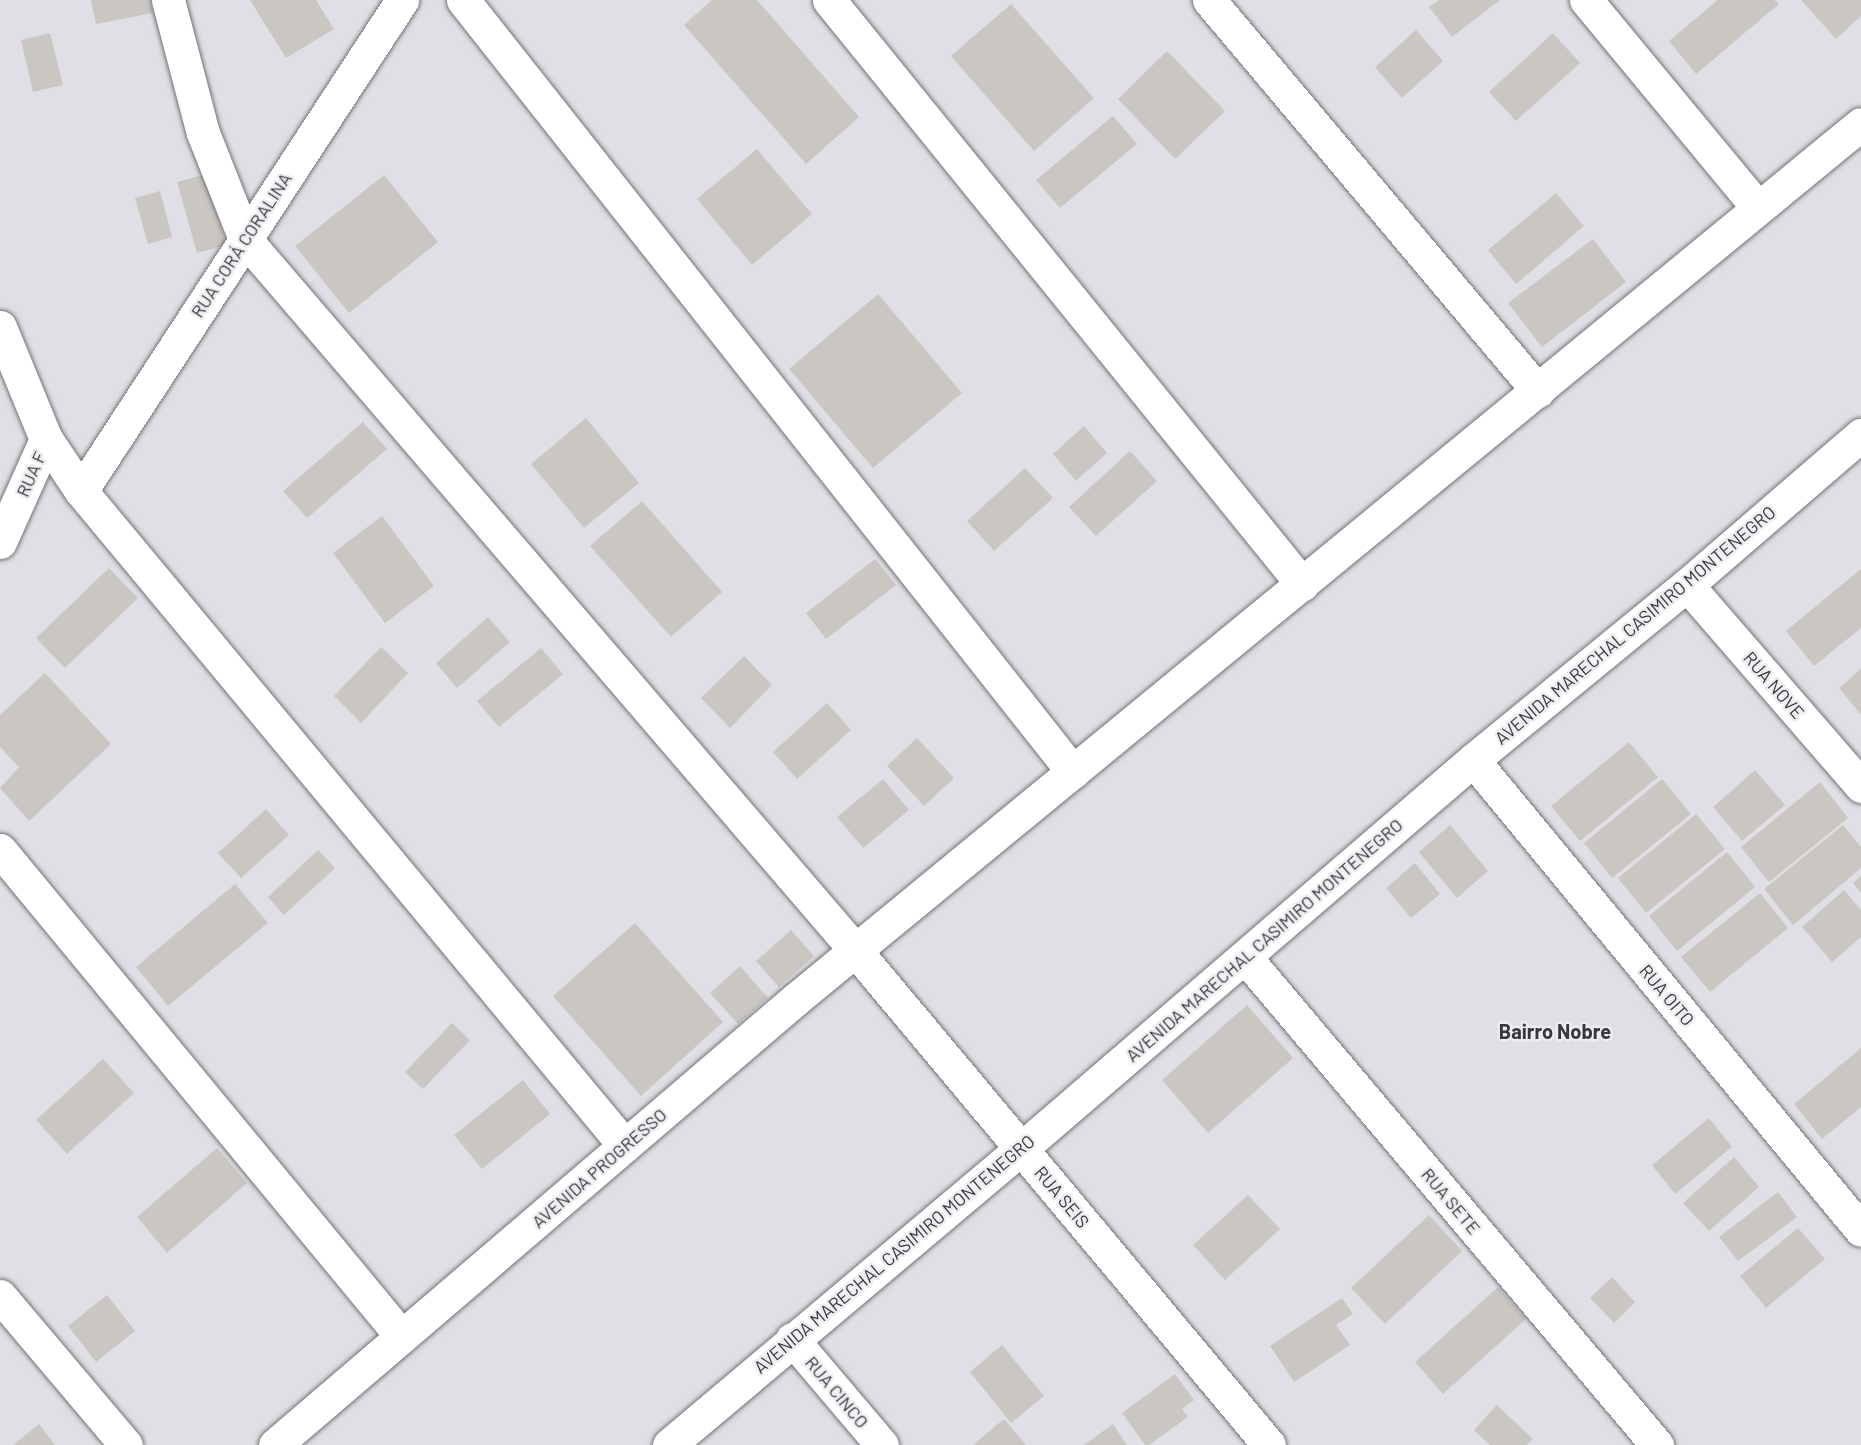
<!DOCTYPE html>
<meta charset="utf-8">
<style>
body{margin:0}
#map{position:relative;width:1861px;height:1445px;overflow:hidden;background:#e0dfe5;font-family:Barlow,sans-serif}
div>[style]{position:absolute}
.building>*{inset:0;background:#cac6c1}
.roads{filter:drop-shadow(0 0 2px #737378) drop-shadow(0 0 2px #737378)}
.minor>*{height:33px;margin:-16.5px;padding:0 16.5px;transform-origin:16.5px;border-radius:16.5px;background:#fff}
span{translate:-50% -50%;white-space:nowrap;text-align:center;line-height:1.15;-webkit-text-stroke:5px #ededf2;paint-order:stroke}
.street-label{font-size:18px;color:#38383a}
.neighbourhood-label{font-size:20px;color:#38383a;font-weight:700}
</style>
<div id="map">
<div class="building">
<i style="clip-path:polygon(91px 0,150px 0,153px 13px,96px 24px)"></i>
<i style="clip-path:polygon(250px 0,316px 0,334px 29px,286px 58px)"></i>
<i style="clip-path:polygon(712px 0,757px 0,859px 117px,806px 164px,684px 25px)"></i>
<i style="clip-path:polygon(1439px 0,1500px 0,1452px 37px,1429px 7px)"></i>
<i style="clip-path:polygon(1718px 0,1775px 0,1779px 4px,1696px 74px,1669px 41px)"></i>
<i style="clip-path:polygon(1801px 0,1861px 0,1861px 16px,1836px 39px)"></i>
<i style="clip-path:polygon(1011px 4px,1094px 98px,1034px 151px,951px 56px)"></i>
<i style="clip-path:polygon(1416px 30px,1443px 61px,1402px 98px,1375px 67px)"></i>
<i style="clip-path:polygon(50px 33px,63px 85px,33px 92px,21px 40px)"></i>
<i style="clip-path:polygon(1553px 33px,1580px 63px,1516px 121px,1489px 92px)"></i>
<i style="clip-path:polygon(1167px 51px,1225px 111px,1175px 159px,1118px 99px)"></i>
<i style="clip-path:polygon(1113px 116px,1137px 144px,1060px 208px,1036px 180px)"></i>
<i style="clip-path:polygon(757px 149px,812px 214px,752px 265px,697px 199px)"></i>
<i style="clip-path:polygon(207px 174px,226px 245px,197px 253px,177px 182px)"></i>
<i style="clip-path:polygon(384px 175px,438px 242px,349px 313px,295px 246px)"></i>
<i style="clip-path:polygon(160px 191px,172px 237px,148px 244px,135px 198px)"></i>
<i style="clip-path:polygon(1556px 193px,1584px 226px,1516px 284px,1488px 250px)"></i>
<i style="clip-path:polygon(1593px 239px,1626px 282px,1542px 347px,1508px 303px)"></i>
<i style="clip-path:polygon(878px 294px,962px 393px,873px 468px,789px 369px)"></i>
<i style="clip-path:polygon(586px 418px,639px 483px,584px 528px,531px 464px)"></i>
<i style="clip-path:polygon(363px 422px,387px 449px,307px 518px,283px 491px)"></i>
<i style="clip-path:polygon(1084px 426px,1107px 453px,1076px 481px,1053px 454px)"></i>
<i style="clip-path:polygon(1130px 451px,1157px 481px,1096px 536px,1069px 507px)"></i>
<i style="clip-path:polygon(1025px 468px,1053px 498px,994px 551px,967px 521px)"></i>
<i style="clip-path:polygon(642px 501px,722px 592px,671px 637px,590px 546px)"></i>
<i style="clip-path:polygon(382px 516px,434px 586px,385px 623px,333px 553px)"></i>
<i style="clip-path:polygon(875px 559px,896px 585px,826px 639px,806px 613px)"></i>
<i style="clip-path:polygon(109px 568px,138px 598px,65px 668px,36px 638px)"></i>
<i style="clip-path:polygon(1861px 569px,1861px 628px,1814px 666px,1786px 631px)"></i>
<i style="clip-path:polygon(488px 617px,510px 642px,457px 688px,436px 663px)"></i>
<i style="clip-path:polygon(381px 647px,408px 673px,361px 723px,334px 696px)"></i>
<i style="clip-path:polygon(541px 648px,563px 674px,499px 727px,477px 701px)"></i>
<i style="clip-path:polygon(744px 656px,772px 685px,730px 728px,701px 698px)"></i>
<i style="clip-path:polygon(1861px 669px,1861px 715px,1839px 688px)"></i>
<i style="clip-path:polygon(45px 673px,111px 744px,29px 821px,0 788px,19px 767px,0 747px,0 715px)"></i>
<i style="clip-path:polygon(827px 703px,851px 730px,797px 779px,773px 752px)"></i>
<i style="clip-path:polygon(917px 738px,954px 778px,924px 806px,887px 766px)"></i>
<i style="clip-path:polygon(1629px 742px,1658px 777px,1580px 841px,1551px 806px)"></i>
<i style="clip-path:polygon(1755px 770px,1785px 805px,1742px 841px,1713px 807px)"></i>
<i style="clip-path:polygon(883px 779px,909px 810px,863px 848px,837px 817px)"></i>
<i style="clip-path:polygon(1662px 779px,1691px 814px,1612px 878px,1584px 843px)"></i>
<i style="clip-path:polygon(1820px 782px,1848px 818px,1769px 882px,1741px 847px)"></i>
<i style="clip-path:polygon(266px 809px,289px 835px,241px 878px,218px 853px)"></i>
<i style="clip-path:polygon(1696px 814px,1725px 849px,1646px 913px,1618px 878px)"></i>
<i style="clip-path:polygon(1450px 825px,1488px 871px,1457px 898px,1419px 852px)"></i>
<i style="clip-path:polygon(1843px 825px,1861px 847px,1861px 868px,1793px 925px,1764px 889px)"></i>
<i style="clip-path:polygon(318px 850px,335px 868px,284px 915px,268px 897px)"></i>
<i style="clip-path:polygon(1727px 852px,1755px 887px,1677px 951px,1649px 916px)"></i>
<i style="clip-path:polygon(1415px 863px,1440px 894px,1411px 918px,1386px 888px)"></i>
<i style="clip-path:polygon(1861px 876px,1861px 893px,1853px 883px)"></i>
<i style="clip-path:polygon(235px 884px,268px 923px,168px 1006px,136px 967px)"></i>
<i style="clip-path:polygon(1844px 890px,1861px 910px,1861px 937px,1832px 962px,1802px 927px)"></i>
<i style="clip-path:polygon(1760px 893px,1788px 928px,1710px 992px,1681px 957px)"></i>
<i style="clip-path:polygon(635px 923px,723px 1022px,641px 1096px,553px 996px)"></i>
<i style="clip-path:polygon(791px 930px,814px 956px,779px 987px,756px 961px)"></i>
<i style="clip-path:polygon(740px 966px,768px 998px,738px 1024px,710px 993px)"></i>
<i style="clip-path:polygon(1247px 1005px,1293px 1058px,1208px 1133px,1162px 1080px)"></i>
<i style="clip-path:polygon(452px 1023px,470px 1040px,423px 1089px,405px 1072px)"></i>
<i style="clip-path:polygon(1861px 1048px,1861px 1107px,1822px 1139px,1794px 1104px)"></i>
<i style="clip-path:polygon(103px 1059px,134px 1093px,67px 1154px,36px 1120px)"></i>
<i style="clip-path:polygon(523px 1080px,550px 1114px,482px 1169px,454px 1135px)"></i>
<i style="clip-path:polygon(1709px 1118px,1732px 1147px,1675px 1194px,1652px 1165px)"></i>
<i style="clip-path:polygon(217px 1148px,247px 1183px,167px 1253px,137px 1217px)"></i>
<i style="clip-path:polygon(1734px 1157px,1759px 1187px,1709px 1231px,1683px 1203px)"></i>
<i style="clip-path:polygon(1778px 1192px,1797px 1217px,1738px 1261px,1719px 1237px)"></i>
<i style="clip-path:polygon(1248px 1195px,1280px 1229px,1225px 1280px,1193px 1245px)"></i>
<i style="clip-path:polygon(1429px 1215px,1462px 1251px,1385px 1324px,1351px 1288px)"></i>
<i style="clip-path:polygon(1798px 1228px,1825px 1259px,1766px 1308px,1740px 1276px)"></i>
<i style="clip-path:polygon(1612px 1277px,1635px 1302px,1614px 1323px,1590px 1298px)"></i>
<i style="clip-path:polygon(1498px 1287px,1526px 1319px,1443px 1394px,1415px 1362px)"></i>
<i style="clip-path:polygon(107px 1295px,135px 1331px,96px 1362px,68px 1326px)"></i>
<i style="clip-path:polygon(1342px 1298px,1353px 1314px,1336px 1325px,1350px 1345px,1294px 1382px,1270px 1346px)"></i>
<i style="clip-path:polygon(1002px 1345px,1044px 1396px,1011px 1423px,970px 1372px)"></i>
<i style="clip-path:polygon(1175px 1374px,1194px 1400px,1182px 1409px,1188px 1417px,1149px 1445px,1145px 1445px,1122px 1413px)"></i>
<i style="clip-path:polygon(1497px 1405px,1533px 1439px,1527px 1445px,1490px 1445px,1474px 1430px)"></i>
<i style="clip-path:polygon(1004px 1419px,1026px 1445px,973px 1445px)"></i>
<i style="clip-path:polygon(39px 1424px,55px 1445px,13px 1445px)"></i>
<i style="clip-path:polygon(1113px 1424px,1127px 1445px,1084px 1445px)"></i>
</div>
<div class="roads">
<div class="minor">
<i style="left:168px;top:0;width:138px;rotate:75.3deg"></i>
<i style="left:203px;top:133px;width:114px;rotate:68.4deg"></i>
<i style="left:245px;top:239px;width:937px;rotate:49.37deg"></i>
<i style="left:855px;top:950px;width:645px;rotate:50.09deg"></i>
<i style="left:463px;top:0;width:984px;rotate:51.69deg"></i>
<i style="left:829px;top:0;width:752px;rotate:50.99deg"></i>
<i style="left:1209px;top:0;width:511px;rotate:49.92deg"></i>
<i style="left:1586px;top:0;width:270px;rotate:50.4deg"></i>
<i style="left:0;top:327px;width:121px;rotate:67.7deg"></i>
<i style="left:46px;top:439px;width:63px;rotate:56.1deg"></i>
<i style="left:81px;top:491px;width:851px;rotate:50.29deg"></i>
<i style="left:81px;top:491px;width:587px;rotate:-56.82deg"></i>
<i style="left:0;top:542px;width:113px;rotate:-65.9deg"></i>
<i style="left:1687px;top:585px;width:266px;rotate:49.1deg"></i>
<i style="left:1473px;top:760px;width:609px;rotate:50.46deg"></i>
<i style="left:0;top:850px;width:631px;rotate:50.46deg"></i>
<i style="left:1245px;top:957px;width:639px;rotate:49.83deg"></i>
<i style="left:0;top:1296px;width:195px;rotate:49.8deg"></i>
<i style="left:792px;top:1339px;width:139px;rotate:49.7deg"></i>
<i style="left:275px;top:1445px;width:686px;rotate:-40.57deg"></i>
<i style="left:796px;top:999px;width:1378px;rotate:-39.41deg"></i>
<i style="left:669px;top:1445px;width:461px;rotate:-40.1deg"></i>
<i style="left:1022px;top:1148px;width:595px;rotate:-40.71deg"></i>
<i style="left:1473px;top:760px;width:276px;rotate:-39.3deg"></i>
<i style="left:1687px;top:585px;width:230px;rotate:-40.8deg"></i>
</div>
</div>
<div class="street-label">
<span style="left:241px;top:245px;rotate:-57deg">RUA CORÁ CORALINA</span>
<span style="left:31px;top:474px;rotate:-66deg">RUA F</span>
<span style="left:1635px;top:625px;rotate:-40deg">AVENIDA MARECHAL CASIMIRO MONTENEGRO</span>
<span style="left:1774px;top:685px;rotate:49deg">RUA NOVE</span>
<span style="left:1264px;top:940px;rotate:-41deg">AVENIDA MARECHAL CASIMIRO MONTENEGRO</span>
<span style="left:1667px;top:995px;rotate:50deg">RUA OITO</span>
<span style="left:599px;top:1168px;rotate:-41deg">AVENIDA PROGRESSO</span>
<span style="left:1062px;top:1197px;rotate:50deg">RUA SEIS</span>
<span style="left:1451px;top:1201px;rotate:50deg">RUA SETE</span>
<span style="left:894px;top:1254px;rotate:-40deg">AVENIDA MARECHAL CASIMIRO MONTENEGRO</span>
<span style="left:837px;top:1392px;rotate:50deg">RUA CINCO</span>
</div>
<div class="neighbourhood-label">
<span style="left:1555px;top:1031px">Bairro Nobre</span>
</div>
</div>
